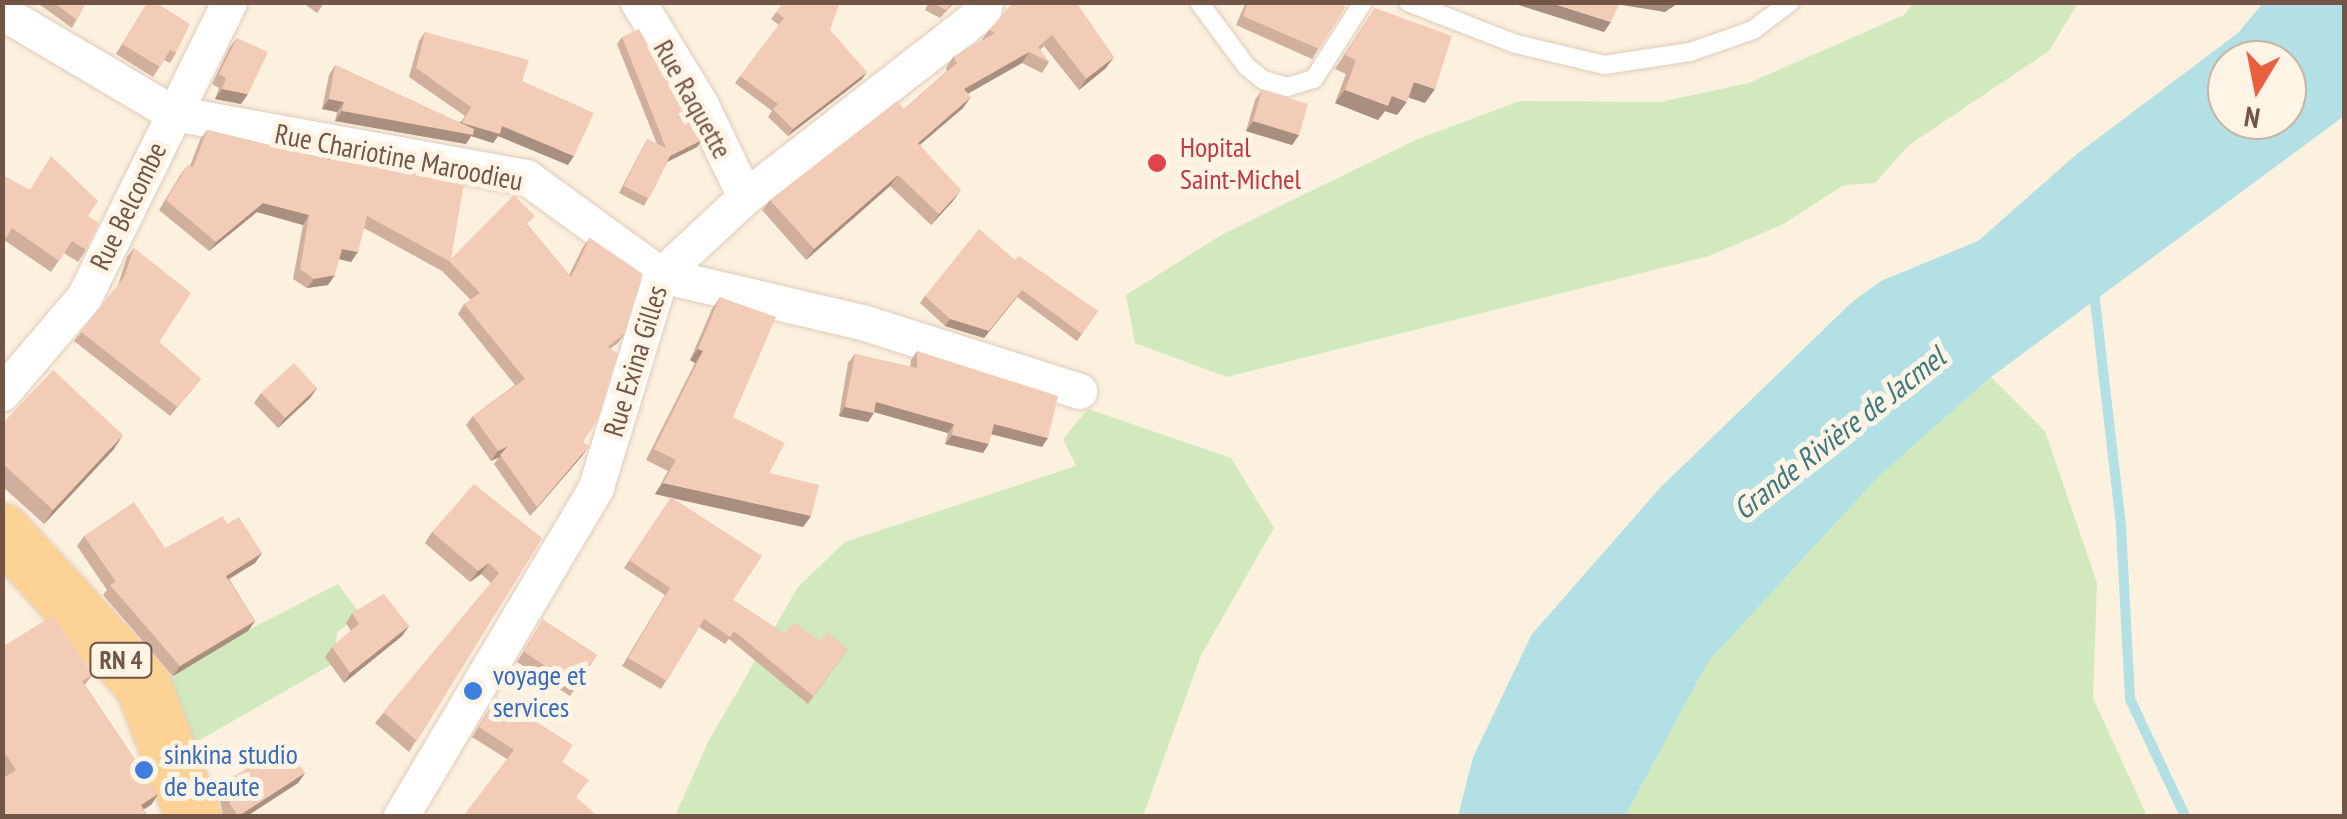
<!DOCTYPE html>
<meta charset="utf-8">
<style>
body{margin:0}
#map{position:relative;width:2347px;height:819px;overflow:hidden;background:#fcf0de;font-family:"PT Sans Narrow",sans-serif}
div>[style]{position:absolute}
.green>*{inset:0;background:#d1e9bd}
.water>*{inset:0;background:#b3e0e5}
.stream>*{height:10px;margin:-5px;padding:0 5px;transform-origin:5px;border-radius:5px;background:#b3e0e5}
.roads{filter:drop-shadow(0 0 2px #e0cbbb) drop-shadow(0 0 2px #e0cbbb)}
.lane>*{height:18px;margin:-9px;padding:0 9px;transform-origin:9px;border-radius:9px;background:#fff}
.street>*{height:35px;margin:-17.5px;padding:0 17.5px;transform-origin:17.5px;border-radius:17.5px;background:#fff}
.primary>*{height:55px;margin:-27.5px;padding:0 27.5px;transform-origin:27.5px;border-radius:27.5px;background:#fdd395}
.wall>*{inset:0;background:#d0af9d}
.shaded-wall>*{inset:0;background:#a98f7f}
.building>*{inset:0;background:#f2ccb6}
.dots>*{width:28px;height:28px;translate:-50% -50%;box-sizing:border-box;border:5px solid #fff4e5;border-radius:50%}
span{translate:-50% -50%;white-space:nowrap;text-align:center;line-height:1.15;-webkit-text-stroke:10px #fff4e5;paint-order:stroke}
.shield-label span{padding:2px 8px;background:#fff4e5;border:2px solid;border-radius:8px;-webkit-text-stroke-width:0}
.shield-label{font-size:25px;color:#725546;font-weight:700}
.street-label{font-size:28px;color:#725546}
.health-label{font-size:28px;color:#be3a42}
.left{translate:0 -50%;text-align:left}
.shop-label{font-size:28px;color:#366cbe}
.water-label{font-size:30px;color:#3d777f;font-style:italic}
.frame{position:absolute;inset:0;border:5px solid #725546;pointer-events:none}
.north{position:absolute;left:2207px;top:40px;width:100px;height:100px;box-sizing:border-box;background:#fff4e5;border:2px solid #c7b4a5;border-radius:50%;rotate:190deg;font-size:28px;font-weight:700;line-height:40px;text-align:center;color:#725546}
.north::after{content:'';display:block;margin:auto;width:35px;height:45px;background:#e96040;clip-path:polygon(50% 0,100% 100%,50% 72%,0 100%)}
</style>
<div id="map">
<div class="green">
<i style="clip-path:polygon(1913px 3px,2078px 3px,2049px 51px,1909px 145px,1875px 183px,1844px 185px,1783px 224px,1709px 256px,1227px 377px,1135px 343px,1126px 295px,1223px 234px,1418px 139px,1520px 101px,1660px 102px,1749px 83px,1904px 15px)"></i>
<i style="clip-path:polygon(1991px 377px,2045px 431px,2097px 583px,2093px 698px,2147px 816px,1625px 816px,1708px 662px,1878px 477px)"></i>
<i style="clip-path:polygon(1088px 409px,1231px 458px,1274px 528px,1201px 655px,1143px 816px,675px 816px,708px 742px,798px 587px,845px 542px,1076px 466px,1063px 439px)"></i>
<i style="clip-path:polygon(338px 584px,361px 615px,337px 632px,334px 663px,177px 753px,150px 680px)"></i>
</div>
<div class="water">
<i style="clip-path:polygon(evenodd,2263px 3px,2344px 3px,2344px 116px,1991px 377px,1878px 477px,1708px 662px,1625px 816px,1458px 816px,1473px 757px,1532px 634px,1660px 488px,1852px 302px,1881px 281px,1978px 241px,2077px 154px,2238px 33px,2263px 3px,2227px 60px,2287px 60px,2287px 120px,2227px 120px,2227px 60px)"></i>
</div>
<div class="stream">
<i style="left:2094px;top:292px;width:237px;rotate:83.4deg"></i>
<i style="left:2121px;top:527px;width:172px;rotate:87deg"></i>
<i style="left:2130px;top:699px;width:129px;rotate:64.8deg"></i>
</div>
<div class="roads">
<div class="lane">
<i style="left:1199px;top:2px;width:79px;rotate:53.7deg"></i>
<i style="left:1246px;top:66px;width:22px;rotate:39deg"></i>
<i style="left:1263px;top:80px;width:25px;rotate:16deg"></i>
<i style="left:1287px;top:87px;width:28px;rotate:-17deg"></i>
<i style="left:1314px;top:79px;width:91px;rotate:-57.5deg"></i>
<i style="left:1408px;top:2px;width:116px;rotate:21.3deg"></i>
<i style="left:1516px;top:44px;width:90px;rotate:13.4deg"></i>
<i style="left:1604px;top:65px;width:87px;rotate:-8.6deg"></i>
<i style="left:1690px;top:52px;width:67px;rotate:-19.2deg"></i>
<i style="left:1753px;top:30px;width:46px;rotate:-37.1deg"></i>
</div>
<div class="street">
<i style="left:638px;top:2px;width:119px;rotate:58.5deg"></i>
<i style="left:700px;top:103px;width:104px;rotate:64.4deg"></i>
<i style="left:2px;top:12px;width:199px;rotate:30.6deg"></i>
<i style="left:173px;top:113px;width:359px;rotate:10.3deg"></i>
<i style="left:526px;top:177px;width:167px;rotate:36deg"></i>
<i style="left:661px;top:275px;width:206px;rotate:13.2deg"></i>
<i style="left:862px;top:322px;width:228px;rotate:17.6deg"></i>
<i style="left:2px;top:393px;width:126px;rotate:-49.5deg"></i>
<i style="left:84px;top:297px;width:329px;rotate:-63.8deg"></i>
<i style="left:401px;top:816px;width:382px;rotate:-59.3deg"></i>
<i style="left:596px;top:487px;width:222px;rotate:-73deg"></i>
<i style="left:661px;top:275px;width:115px;rotate:-42.9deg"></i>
<i style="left:745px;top:197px;width:301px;rotate:-37.9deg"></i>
<i style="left:983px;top:12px;width:10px;rotate:-79deg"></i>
</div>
<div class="primary">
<i style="left:2px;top:531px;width:207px;rotate:47.4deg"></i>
<i style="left:142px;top:683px;width:142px;rotate:69deg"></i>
</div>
</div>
<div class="wall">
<i style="clip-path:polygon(36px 2px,86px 2px,72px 28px)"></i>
<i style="clip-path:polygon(148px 2px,176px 53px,170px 63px,164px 60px,153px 77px,116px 54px)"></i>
<i style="clip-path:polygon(302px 2px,325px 2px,317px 13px)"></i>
<i style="clip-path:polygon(784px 2px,830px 30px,862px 79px,788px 136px,768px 117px,772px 111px,735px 83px,779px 25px,771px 19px)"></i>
<i style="clip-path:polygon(929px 2px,955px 2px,940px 18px,925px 10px)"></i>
<i style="clip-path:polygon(1014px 2px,1106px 68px,1079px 90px,1044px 46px,1040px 50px,1049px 62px,1042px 73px,1022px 63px,968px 93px,963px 108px,920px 145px,953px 201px,931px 225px,890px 186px,806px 260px,762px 210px,770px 200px,904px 109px,947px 71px,946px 68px,953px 57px,981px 41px,989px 30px)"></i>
<i style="clip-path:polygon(1246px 2px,1335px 2px,1345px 7px,1312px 59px,1236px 25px)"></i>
<i style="clip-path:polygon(1375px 8px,1425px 103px,1408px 97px,1397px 115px,1385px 111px,1378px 120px,1335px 103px,1346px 74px,1335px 69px)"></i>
<i style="clip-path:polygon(425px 32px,522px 81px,568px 165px,498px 136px,493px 143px,471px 136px,466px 144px,335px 121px,337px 112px,322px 109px,329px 75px,335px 65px,460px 123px,465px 116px,409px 77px,419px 41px)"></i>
<i style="clip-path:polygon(622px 37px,697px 147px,667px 162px,644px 206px,619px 193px,647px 139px,657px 144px,617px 44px)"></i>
<i style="clip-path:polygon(237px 38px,241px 104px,215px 99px,219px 88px,212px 84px,230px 47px)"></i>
<i style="clip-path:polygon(1262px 90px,1299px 135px,1292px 145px,1246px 131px,1255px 100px)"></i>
<i style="clip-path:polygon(207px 130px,327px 159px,332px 153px,451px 259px,528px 225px,569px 275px,583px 247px,590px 238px,625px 333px,618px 343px,611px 348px,583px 442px,582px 456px,530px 516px,494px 464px,499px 457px,491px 461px,466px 425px,473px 416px,515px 385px,458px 314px,464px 304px,471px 300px,442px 271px,364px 228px,351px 262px,339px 259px,328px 285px,307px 288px,293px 279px,303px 225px,257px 212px,209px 251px,159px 210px,181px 174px,188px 165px,190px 166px,200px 140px)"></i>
<i style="clip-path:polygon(2px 175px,29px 190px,88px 216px,86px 250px,78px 262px,64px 253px,51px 272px,4px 240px,2px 242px)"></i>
<i style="clip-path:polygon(134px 248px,159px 342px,201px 379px,170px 416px,74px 341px,118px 285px,127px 257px)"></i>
<i style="clip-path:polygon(1015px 260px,1098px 311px,1077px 341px,1017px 297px,984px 338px,945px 326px,920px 303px,925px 296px)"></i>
<i style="clip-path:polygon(720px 297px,733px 417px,769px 473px,811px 516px,803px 527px,671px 498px,733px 600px,785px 634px,820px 641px,848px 649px,808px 704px,729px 639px,725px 644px,699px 627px,661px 689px,622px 666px,665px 595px,624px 568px,671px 498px,655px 494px,668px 471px,646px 460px,695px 363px,690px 360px,712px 309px)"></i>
<i style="clip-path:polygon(917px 351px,1042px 447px,991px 434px,983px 453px,945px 444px,948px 433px,874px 412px,868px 422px,839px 416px,848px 363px,855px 354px,910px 367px,911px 360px)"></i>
<i style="clip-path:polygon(317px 388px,310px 398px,278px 428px,254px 403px,261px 393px)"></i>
<i style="clip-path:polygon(2px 424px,114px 449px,44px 524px,2px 486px)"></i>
<i style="clip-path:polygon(227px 524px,262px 553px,255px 563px,229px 579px,255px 621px,248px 631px,173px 676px,103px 595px,107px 590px,77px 546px,84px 536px,165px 548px)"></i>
<i style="clip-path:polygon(432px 532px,542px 538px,409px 752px,375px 723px,491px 583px,481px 574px,470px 582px,425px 543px)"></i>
<i style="clip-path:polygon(352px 613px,409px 626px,402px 636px,344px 683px,325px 657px,332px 647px,351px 631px,346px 623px)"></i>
<i style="clip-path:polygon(543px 620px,597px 655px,570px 696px,517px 662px)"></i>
<i style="clip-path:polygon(2px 647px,92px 675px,85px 685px,158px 794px,151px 805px,5px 777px,2px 772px)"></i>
<i style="clip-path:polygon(497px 697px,562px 762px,577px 798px,507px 759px,472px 737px)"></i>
<i style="clip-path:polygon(305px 773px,298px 783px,247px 816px,225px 816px,223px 814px,218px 793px,224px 783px)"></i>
</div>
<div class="shaded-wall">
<i style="clip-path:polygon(1509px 2px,1548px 2px,1611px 22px,1604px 32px)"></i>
<i style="clip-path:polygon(1617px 2px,1680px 2px,1665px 12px,1616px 4px)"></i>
<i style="clip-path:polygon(1029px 52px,1022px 63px,957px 100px,964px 89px)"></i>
<i style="clip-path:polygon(1114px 57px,1106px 68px,1079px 90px,1086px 79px)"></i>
<i style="clip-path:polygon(867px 72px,862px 79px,788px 136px,793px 129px)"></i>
<i style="clip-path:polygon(1414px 82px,1435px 89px,1425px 103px,1404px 96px)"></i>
<i style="clip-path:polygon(222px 89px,248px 94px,241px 104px,215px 99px)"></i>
<i style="clip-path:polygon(1345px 90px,1392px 96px,1407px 102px,1397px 115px,1385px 111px,1378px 120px,1335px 103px)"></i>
<i style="clip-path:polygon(971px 97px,963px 108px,910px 153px,918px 143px)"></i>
<i style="clip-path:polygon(329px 99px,344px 102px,337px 112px,322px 109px)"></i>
<i style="clip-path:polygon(342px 111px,502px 126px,574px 156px,568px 165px,498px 136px,493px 143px,471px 136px,466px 144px,335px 121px)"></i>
<i style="clip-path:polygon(1253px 121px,1299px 135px,1292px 145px,1246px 131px)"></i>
<i style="clip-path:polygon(702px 140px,697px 147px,665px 163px,670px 156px)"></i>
<i style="clip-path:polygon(898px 175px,890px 186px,806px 260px,814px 249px)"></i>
<i style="clip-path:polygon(961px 190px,953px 201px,931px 225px,939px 214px)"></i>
<i style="clip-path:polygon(263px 203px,309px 215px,303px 225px,257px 212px,209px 251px,216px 242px)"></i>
<i style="clip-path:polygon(342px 249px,358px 252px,351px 262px,335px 258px)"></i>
<i style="clip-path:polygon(335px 275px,328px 285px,307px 288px,314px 279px)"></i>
<i style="clip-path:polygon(1017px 297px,984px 338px,945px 326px,950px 319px)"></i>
<i style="clip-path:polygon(698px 349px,703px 351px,695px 363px,690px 360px)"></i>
<i style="clip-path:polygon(317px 388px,310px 398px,278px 428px,285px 418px)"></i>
<i style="clip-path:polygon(876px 402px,954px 424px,948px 433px,870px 411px)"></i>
<i style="clip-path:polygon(845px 407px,874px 413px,868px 422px,839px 416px)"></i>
<i style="clip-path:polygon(994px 424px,1048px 438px,1042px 447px,987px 433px)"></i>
<i style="clip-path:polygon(123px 435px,114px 449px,44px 524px,53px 510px)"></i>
<i style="clip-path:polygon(952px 435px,989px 444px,983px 453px,945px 444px)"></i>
<i style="clip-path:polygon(508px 446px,502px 456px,491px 461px,498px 451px)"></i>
<i style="clip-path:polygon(589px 446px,582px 456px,530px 516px,537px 507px)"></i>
<i style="clip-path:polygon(663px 483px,811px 516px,803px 527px,655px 494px)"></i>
<i style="clip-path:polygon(262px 553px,255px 563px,219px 585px,226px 576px)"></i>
<i style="clip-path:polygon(489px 563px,481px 574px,470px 582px,478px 571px)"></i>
<i style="clip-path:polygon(255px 621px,248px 631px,173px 676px,180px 666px)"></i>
<i style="clip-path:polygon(409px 626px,402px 636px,344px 683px,350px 673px)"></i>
<i style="clip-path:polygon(305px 773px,298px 783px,247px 816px,239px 816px)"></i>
<i style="clip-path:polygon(158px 794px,151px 805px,133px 816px,141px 805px)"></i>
</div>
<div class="building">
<i style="clip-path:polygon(53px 2px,86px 2px,77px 20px)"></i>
<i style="clip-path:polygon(148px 2px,155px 2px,190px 24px,176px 53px,170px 50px,160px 67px,122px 44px)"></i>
<i style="clip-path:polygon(784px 2px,840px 2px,830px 30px,867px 72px,793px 129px,773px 109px,778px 104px,740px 76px,784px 18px,776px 12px)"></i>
<i style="clip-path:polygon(931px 2px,953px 2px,946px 10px)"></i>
<i style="clip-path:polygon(1014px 2px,1076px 2px,1114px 57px,1086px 79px,1052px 35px,1038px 47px,1049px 62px,1029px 52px,964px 89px,971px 97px,918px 143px,961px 190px,939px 214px,898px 175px,814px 249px,770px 200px,897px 101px,904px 109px,957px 63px,953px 57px,995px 33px,989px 30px)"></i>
<i style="clip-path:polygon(1248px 2px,1335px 2px,1345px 7px,1319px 49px,1243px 16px)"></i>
<i style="clip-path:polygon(1548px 2px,1620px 2px,1611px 22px)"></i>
<i style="clip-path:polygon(1375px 8px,1452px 36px,1435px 89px,1414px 82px,1407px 102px,1392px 96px,1388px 106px,1345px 90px,1356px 60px,1345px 55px)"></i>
<i style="clip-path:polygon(639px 29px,702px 140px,670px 156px,649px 199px,624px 186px,647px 139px,666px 148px,622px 37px)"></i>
<i style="clip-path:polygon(425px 32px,529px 60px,522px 81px,594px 113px,574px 156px,502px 126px,500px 134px,462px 123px,471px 107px,416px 68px)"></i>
<i style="clip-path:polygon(237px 38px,268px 52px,248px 94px,222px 89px,226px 78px,219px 74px)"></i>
<i style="clip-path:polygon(335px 65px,474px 129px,473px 135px,342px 111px,344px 102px,329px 99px)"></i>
<i style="clip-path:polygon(1262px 90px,1308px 104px,1299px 135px,1253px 121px)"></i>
<i style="clip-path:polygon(207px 130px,330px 160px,332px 153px,465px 177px,451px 259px,514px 195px,535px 216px,527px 224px,571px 277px,590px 238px,643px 274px,625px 333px,608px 347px,618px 354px,598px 419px,583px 442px,589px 446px,537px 507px,500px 455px,508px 446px,498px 451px,473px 416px,525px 379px,464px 304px,480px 293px,449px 261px,367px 216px,358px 252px,342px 249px,335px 275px,314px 279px,300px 269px,309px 215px,263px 203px,216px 242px,166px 200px,188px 165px,193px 167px)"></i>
<i style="clip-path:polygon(51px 156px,98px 201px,88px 216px,99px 223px,86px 250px,72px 241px,59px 261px,12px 228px,6px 238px,2px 236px,2px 175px,30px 190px)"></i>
<i style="clip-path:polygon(979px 229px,1015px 260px,1019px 256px,1098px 311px,1082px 334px,1022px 290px,989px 331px,950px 319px,925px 296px)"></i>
<i style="clip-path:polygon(134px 248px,191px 293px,159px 342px,201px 379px,177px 407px,81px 332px,124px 277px)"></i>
<i style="clip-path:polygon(720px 297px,776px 317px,733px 417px,785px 443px,769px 473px,819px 485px,811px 516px,663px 483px,676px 460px,654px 449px,703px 351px,698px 349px)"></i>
<i style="clip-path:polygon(917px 351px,1058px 396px,1048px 438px,994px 424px,989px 444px,952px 435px,954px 424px,876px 402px,874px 413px,845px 407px,855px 354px,917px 368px)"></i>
<i style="clip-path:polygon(294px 363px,317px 388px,285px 418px,261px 393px)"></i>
<i style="clip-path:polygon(53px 370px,123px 435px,53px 510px,2px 463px,2px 424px)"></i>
<i style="clip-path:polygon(474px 484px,542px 538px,417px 741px,383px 712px,499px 573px,489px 563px,478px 571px,432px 532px)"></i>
<i style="clip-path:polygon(671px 497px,762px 556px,733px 600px,785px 634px,794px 622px,820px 641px,827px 632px,848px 649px,813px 696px,734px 631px,730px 637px,704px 619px,667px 681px,628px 658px,670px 588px,629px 560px)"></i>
<i style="clip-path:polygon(134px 502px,165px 548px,223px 516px,227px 524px,239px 517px,262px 553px,226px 576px,255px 621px,180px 666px,110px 585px,116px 582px,84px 536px)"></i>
<i style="clip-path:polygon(384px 594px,409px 626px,350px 673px,332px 647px,359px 624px,352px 613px)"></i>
<i style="clip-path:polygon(54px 615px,92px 675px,82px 681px,158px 794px,141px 805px,148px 816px,2px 816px,2px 779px,16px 770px,2px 748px,2px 647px)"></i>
<i style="clip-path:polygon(543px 620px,597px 655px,576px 686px,524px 652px)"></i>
<i style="clip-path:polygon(497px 697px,573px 745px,562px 762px,589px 780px,576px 797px,595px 814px,593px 816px,463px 816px,514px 750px,479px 727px)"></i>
<i style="clip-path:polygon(285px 743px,305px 773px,238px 816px,230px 804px,224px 783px)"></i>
</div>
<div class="dots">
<i style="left:1157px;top:163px;background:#e0444e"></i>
<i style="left:473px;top:691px;background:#3f7fe0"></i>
<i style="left:144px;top:770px;background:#3f7fe0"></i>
</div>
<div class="shield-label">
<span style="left:121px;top:660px">RN 4</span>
</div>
<div class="street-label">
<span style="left:693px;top:99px;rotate:61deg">Rue Raquette</span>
<span style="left:399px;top:157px;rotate:11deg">Rue Chariotine Maroodieu</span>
<span style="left:128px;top:206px;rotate:-64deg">Rue Belcombe</span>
<span style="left:635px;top:361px;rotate:-73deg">Rue Exina Gilles</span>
</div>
<div class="health-label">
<span class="left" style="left:1180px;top:163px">Hopital<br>Saint-Michel</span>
</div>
<div class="shop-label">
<span class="left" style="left:493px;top:691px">voyage et<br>services</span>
<span class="left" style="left:164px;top:770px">sinkina studio<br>de beaute</span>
</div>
<div class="water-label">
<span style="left:1839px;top:433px;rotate:-38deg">Grande Rivière de Jacmel</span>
</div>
<div class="frame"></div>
<div class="north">N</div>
</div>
